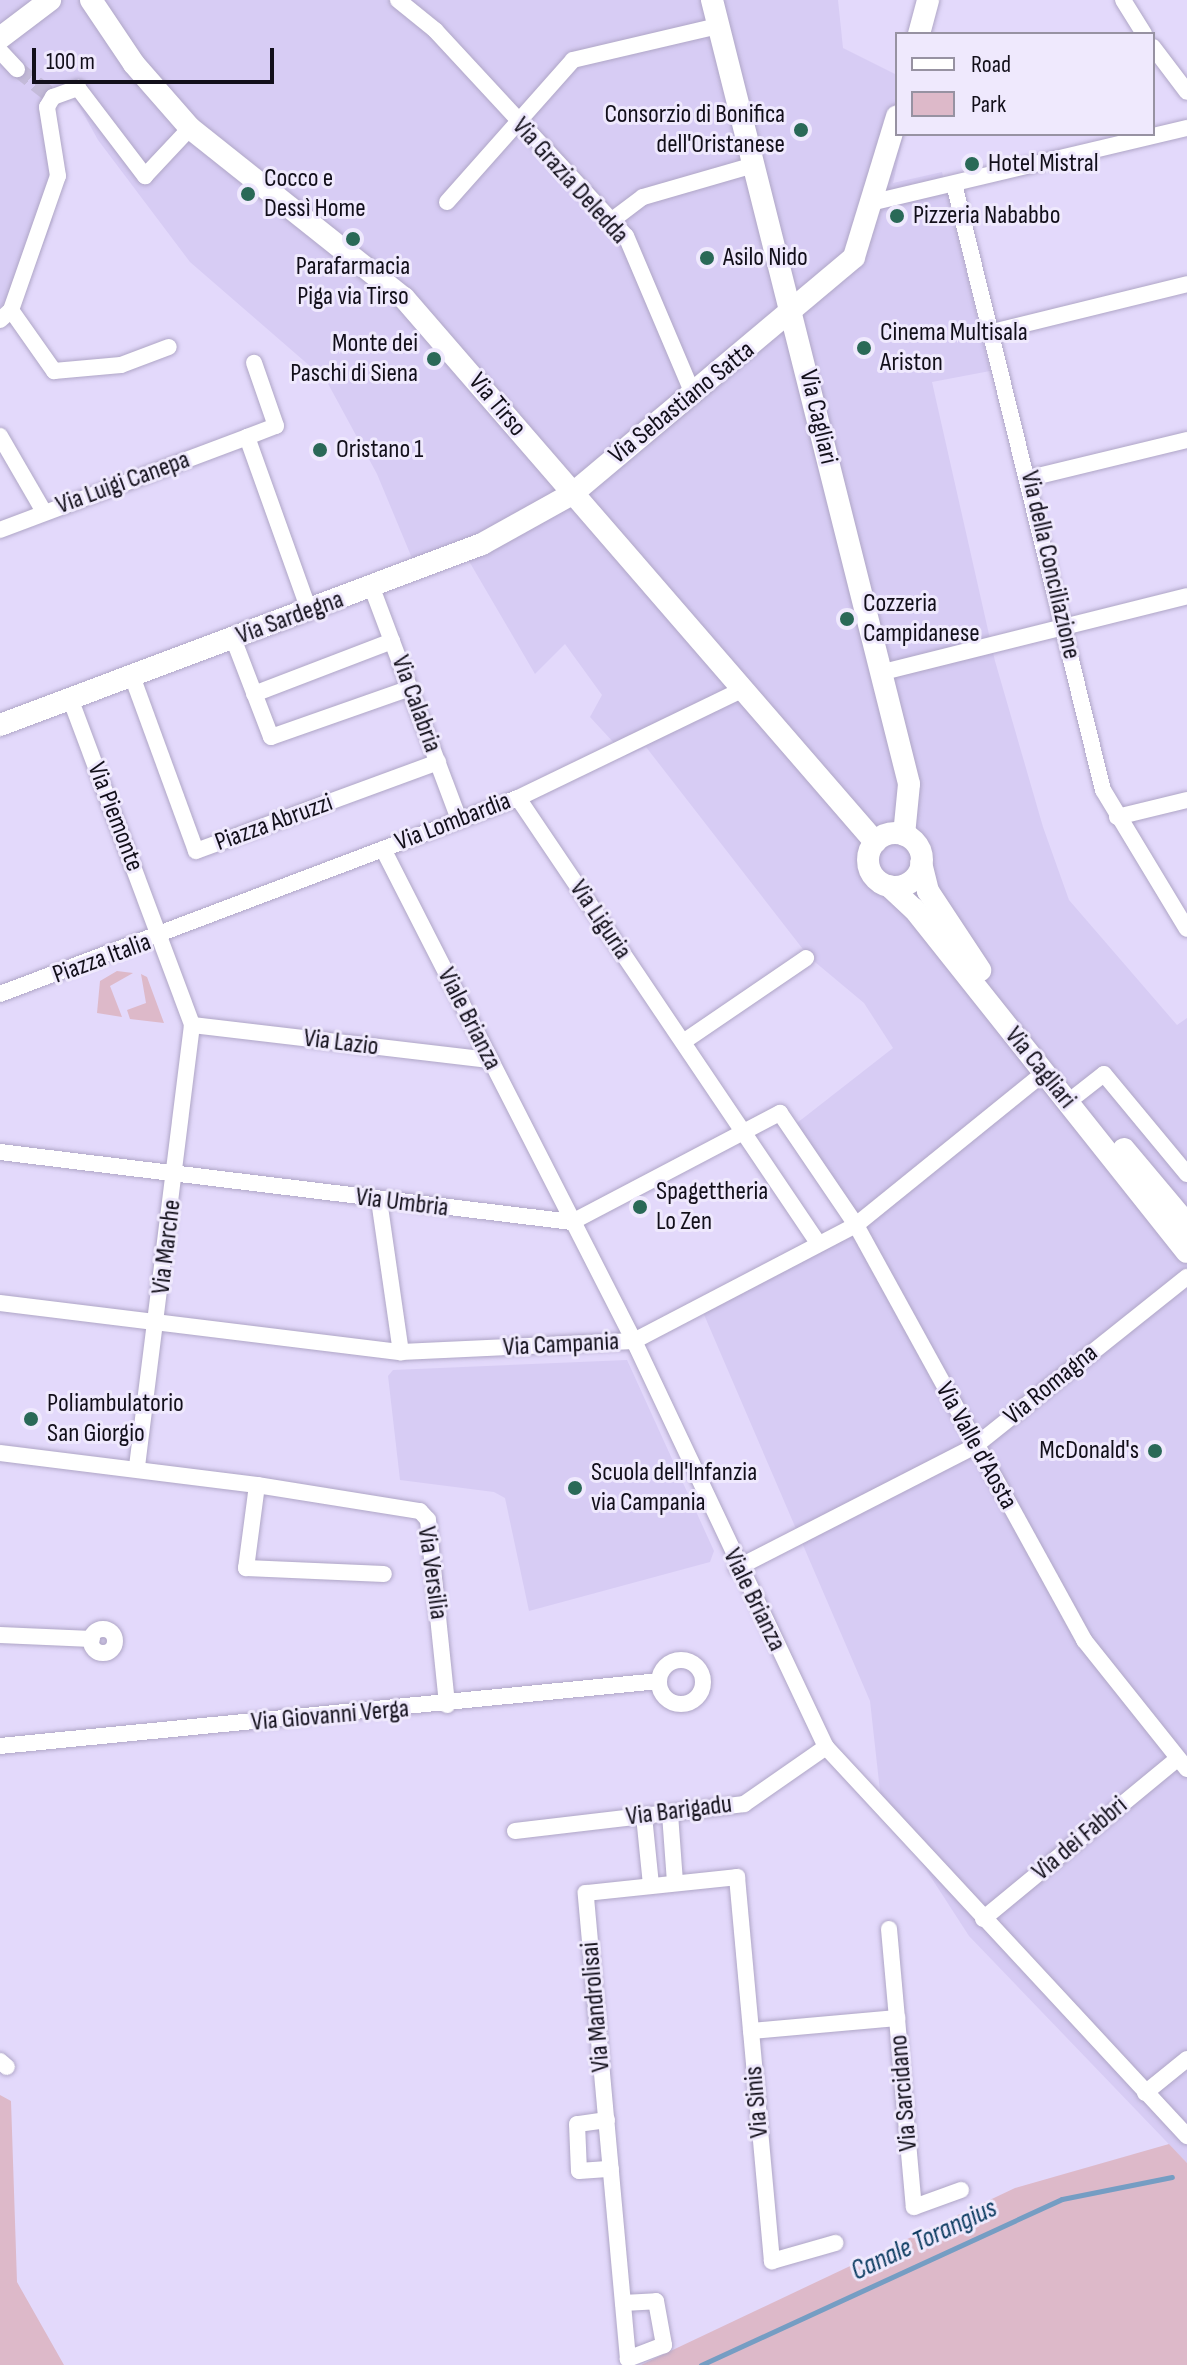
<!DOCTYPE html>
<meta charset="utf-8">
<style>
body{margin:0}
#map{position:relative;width:1187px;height:2365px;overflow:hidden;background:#e3d9fb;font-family:"Sofia Sans Condensed",sans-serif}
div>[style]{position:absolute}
.built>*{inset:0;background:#d7ccf4}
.green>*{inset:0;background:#ddb9c9}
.stream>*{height:5px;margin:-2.5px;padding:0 2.5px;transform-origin:2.5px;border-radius:2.5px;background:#759dc3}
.street-tunnel>*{height:16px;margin-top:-8px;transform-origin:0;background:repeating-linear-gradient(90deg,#c4bbd9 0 16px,transparent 0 24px)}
.roads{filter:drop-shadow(0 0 2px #afa6c6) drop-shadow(0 0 2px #afa6c6)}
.street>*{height:16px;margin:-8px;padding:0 8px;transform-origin:8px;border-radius:8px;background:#fff}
.street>.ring{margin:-8px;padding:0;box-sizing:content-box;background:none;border:16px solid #fff;border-radius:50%}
.secondary>*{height:22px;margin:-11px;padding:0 11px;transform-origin:11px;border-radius:11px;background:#fff}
.secondary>.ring{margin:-11px;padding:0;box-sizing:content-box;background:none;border:22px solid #fff;border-radius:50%}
.dots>*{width:22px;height:22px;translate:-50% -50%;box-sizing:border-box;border:4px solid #efe9fd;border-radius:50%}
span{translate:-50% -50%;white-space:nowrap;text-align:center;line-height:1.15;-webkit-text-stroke:6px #efe9fd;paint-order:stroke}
.poi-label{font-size:26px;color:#120f1a}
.right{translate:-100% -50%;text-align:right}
.left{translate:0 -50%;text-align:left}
.street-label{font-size:26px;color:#120f1a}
.water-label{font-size:28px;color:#0b3b60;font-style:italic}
.legend{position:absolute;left:895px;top:32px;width:260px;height:104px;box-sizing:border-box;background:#efe9fd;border:2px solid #9792a2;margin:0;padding:10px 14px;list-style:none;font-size:24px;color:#120f1a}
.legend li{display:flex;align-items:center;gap:16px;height:40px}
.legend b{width:40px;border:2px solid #9792a2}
.scale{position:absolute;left:32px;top:48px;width:242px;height:36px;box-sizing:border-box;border:4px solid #120f1a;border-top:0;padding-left:10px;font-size:24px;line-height:28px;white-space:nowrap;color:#120f1a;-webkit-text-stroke:6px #efe9fd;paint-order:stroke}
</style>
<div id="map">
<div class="built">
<i style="clip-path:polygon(0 0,838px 0,843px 48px,897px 75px,897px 134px,904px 134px,893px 183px,942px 172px,990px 371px,932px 382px,995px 661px,1043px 827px,1069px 900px,1177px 1025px,1187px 1018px,1187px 2163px,969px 1936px,881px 1800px,870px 1701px,699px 1303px,855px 1226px,797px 1123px,893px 1048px,864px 1003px,809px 957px,646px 747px,626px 756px,590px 717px,602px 695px,565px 644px,535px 674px,466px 556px,414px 563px,377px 474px,326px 380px,190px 262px,98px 140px,71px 91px,54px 110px,53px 221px,33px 271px,0 307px)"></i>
<i style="clip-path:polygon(627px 1360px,714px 1551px,710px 1562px,529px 1611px,505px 1498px,494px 1492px,400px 1480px,388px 1376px,393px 1370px)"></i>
</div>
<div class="green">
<i style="clip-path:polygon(117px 971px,133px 973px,110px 986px,122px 1017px,97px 1013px,100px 981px)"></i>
<i style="clip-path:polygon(141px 974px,147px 977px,164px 1023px,130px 1019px,127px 1010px,146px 1003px)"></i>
<i style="clip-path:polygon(0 2095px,11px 2101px,17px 2282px,64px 2365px,0 2365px)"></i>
<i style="clip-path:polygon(1169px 2144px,1187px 2163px,1187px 2365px,641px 2365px,1015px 2188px)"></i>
</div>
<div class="stream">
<i style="left:701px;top:2365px;width:397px;rotate:-24.7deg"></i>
<i style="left:1062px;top:2199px;width:112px;rotate:-11.3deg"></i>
</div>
<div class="street-tunnel">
<i style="left:17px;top:69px;width:39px;rotate:38deg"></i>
</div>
<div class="roads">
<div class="street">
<i style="left:398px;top:0;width:48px;rotate:39deg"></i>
<i style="left:435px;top:30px;width:281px;rotate:47.2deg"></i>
<i style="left:626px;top:236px;width:172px;rotate:67deg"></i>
<i style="left:1123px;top:0;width:40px;rotate:58deg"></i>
<i style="left:1153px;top:47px;width:56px;rotate:52.9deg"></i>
<i style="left:0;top:51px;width:25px;rotate:47deg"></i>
<i style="left:53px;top:97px;width:27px;rotate:-20deg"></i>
<i style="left:78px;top:88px;width:111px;rotate:52.7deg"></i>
<i style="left:145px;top:176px;width:66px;rotate:-46.8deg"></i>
<i style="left:954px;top:184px;width:624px;rotate:76.19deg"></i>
<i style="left:1103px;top:790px;width:162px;rotate:58.9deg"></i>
<i style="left:447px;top:202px;width:190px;rotate:-48.4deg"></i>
<i style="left:573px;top:60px;width:149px;rotate:-13.2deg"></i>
<i style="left:874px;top:202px;width:322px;rotate:-13.3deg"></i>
<i style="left:611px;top:221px;width:40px;rotate:-37deg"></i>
<i style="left:643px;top:197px;width:116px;rotate:-16.1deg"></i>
<i style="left:11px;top:310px;width:75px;rotate:54.8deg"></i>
<i style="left:54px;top:371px;width:67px;rotate:-5.1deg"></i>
<i style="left:121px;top:365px;width:51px;rotate:-20.6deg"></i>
<i style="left:0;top:320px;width:15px;rotate:-42deg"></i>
<i style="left:11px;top:310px;width:142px;rotate:-70.7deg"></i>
<i style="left:58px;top:176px;width:70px;rotate:-99.1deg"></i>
<i style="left:47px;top:107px;width:12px;rotate:-59deg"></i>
<i style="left:992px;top:332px;width:201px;rotate:-13.8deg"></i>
<i style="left:0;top:436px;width:88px;rotate:59.9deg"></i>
<i style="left:247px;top:437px;width:31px;rotate:-21deg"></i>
<i style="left:276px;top:426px;width:67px;rotate:-109.2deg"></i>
<i style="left:1030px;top:478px;width:162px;rotate:-13.6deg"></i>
<i style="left:0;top:530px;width:264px;rotate:-20.6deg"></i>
<i style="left:247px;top:437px;width:184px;rotate:70.3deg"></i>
<i style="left:372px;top:588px;width:248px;rotate:69.4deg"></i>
<i style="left:233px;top:638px;width:106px;rotate:69deg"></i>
<i style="left:271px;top:737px;width:147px;rotate:-19.4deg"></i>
<i style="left:879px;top:673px;width:317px;rotate:-14deg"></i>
<i style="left:132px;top:676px;width:186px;rotate:69.9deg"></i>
<i style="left:196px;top:851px;width:258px;rotate:-20.2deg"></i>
<i style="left:254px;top:694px;width:148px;rotate:-21deg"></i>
<i style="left:70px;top:698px;width:349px;rotate:69.5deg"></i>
<i style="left:192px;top:1025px;width:447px;rotate:97.1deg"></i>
<i style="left:518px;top:798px;width:537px;rotate:56.01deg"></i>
<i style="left:1117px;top:817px;width:72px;rotate:-13.7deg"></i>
<i style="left:383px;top:849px;width:552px;rotate:62.97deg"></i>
<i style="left:634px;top:1341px;width:449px;rotate:64.7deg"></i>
<i style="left:826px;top:1747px;width:531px;rotate:47.14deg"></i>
<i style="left:0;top:994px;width:554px;rotate:-20.73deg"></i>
<i style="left:518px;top:798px;width:246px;rotate:-25.8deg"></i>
<i style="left:192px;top:1025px;width:300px;rotate:6.7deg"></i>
<i style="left:683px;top:1042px;width:149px;rotate:-34.3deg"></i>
<i style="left:1077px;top:1095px;width:34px;rotate:-38deg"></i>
<i style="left:1104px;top:1074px;width:130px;rotate:50.3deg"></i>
<i style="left:0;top:1152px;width:576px;rotate:6.98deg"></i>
<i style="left:572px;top:1222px;width:235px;rotate:-27.7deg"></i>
<i style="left:780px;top:1113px;width:135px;rotate:55.8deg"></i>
<i style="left:856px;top:1225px;width:474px;rotate:61.2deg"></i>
<i style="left:1084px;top:1640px;width:165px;rotate:51.4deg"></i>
<i style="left:379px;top:1200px;width:154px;rotate:81.8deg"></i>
<i style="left:0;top:1303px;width:404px;rotate:7deg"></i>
<i style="left:401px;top:1352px;width:233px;rotate:-2.7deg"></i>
<i style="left:634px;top:1341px;width:250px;rotate:-27.6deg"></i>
<i style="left:856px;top:1225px;width:242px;rotate:-39deg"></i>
<i style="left:0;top:1453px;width:259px;rotate:7.1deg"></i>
<i style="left:257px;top:1485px;width:165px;rotate:9.1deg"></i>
<i style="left:420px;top:1511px;width:12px;rotate:48deg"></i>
<i style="left:428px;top:1520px;width:186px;rotate:84.1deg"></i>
<i style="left:257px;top:1485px;width:84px;rotate:97.5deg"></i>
<i style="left:246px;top:1568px;width:138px;rotate:2.5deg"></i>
<i style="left:737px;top:1568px;width:267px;rotate:-27.1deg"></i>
<i style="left:975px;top:1446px;width:271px;rotate:-38.6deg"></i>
<i class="ring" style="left:91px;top:1629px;width:8px;height:8px"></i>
<i style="left:0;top:1635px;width:92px;rotate:2.5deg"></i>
<i class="ring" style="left:659px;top:1660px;width:28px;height:28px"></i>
<i style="left:0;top:1746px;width:662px;rotate:-5.63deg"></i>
<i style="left:670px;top:1814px;width:68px;rotate:85.8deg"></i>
<i style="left:644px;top:1816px;width:69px;rotate:84.2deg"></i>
<i style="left:515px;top:1831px;width:231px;rotate:-6.7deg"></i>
<i style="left:744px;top:1804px;width:100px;rotate:-34.8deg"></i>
<i style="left:983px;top:1919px;width:251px;rotate:-39.5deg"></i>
<i style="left:889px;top:1929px;width:279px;rotate:84.9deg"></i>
<i style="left:914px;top:2207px;width:50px;rotate:-19.9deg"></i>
<i style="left:751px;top:2031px;width:147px;rotate:-5.1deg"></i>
<i style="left:0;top:2061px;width:9px;rotate:41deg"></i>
<i style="left:1145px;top:2093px;width:54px;rotate:-39deg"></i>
<i style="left:607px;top:2120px;width:30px;rotate:172deg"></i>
<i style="left:577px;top:2124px;width:47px;rotate:87.6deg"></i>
<i style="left:579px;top:2171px;width:32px;rotate:-4deg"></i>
<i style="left:623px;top:2303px;width:33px;rotate:-3deg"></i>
<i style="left:656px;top:2301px;width:45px;rotate:79.7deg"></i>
<i style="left:664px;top:2345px;width:39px;rotate:159deg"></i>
<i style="left:628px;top:2359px;width:468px;rotate:-95.2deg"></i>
<i style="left:586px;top:1893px;width:152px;rotate:-6deg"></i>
<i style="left:737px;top:1877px;width:386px;rotate:84.8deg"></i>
<i style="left:772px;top:2261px;width:66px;rotate:-15.9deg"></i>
</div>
<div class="secondary">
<i style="left:91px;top:0;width:77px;rotate:56.1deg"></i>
<i style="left:134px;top:64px;width:85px;rotate:48.8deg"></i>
<i style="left:190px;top:128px;width:273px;rotate:38.5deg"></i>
<i style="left:404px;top:298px;width:720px;rotate:49.11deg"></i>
<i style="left:712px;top:0;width:808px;rotate:75.89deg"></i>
<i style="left:909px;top:784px;width:51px;rotate:95.6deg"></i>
<i style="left:919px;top:34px;width:35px;rotate:-75deg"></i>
<i style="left:0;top:38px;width:63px;rotate:-37.2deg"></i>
<i style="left:0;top:725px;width:515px;rotate:-20.58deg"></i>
<i style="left:482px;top:544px;width:103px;rotate:-29.1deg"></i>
<i style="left:572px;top:494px;width:368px;rotate:-40deg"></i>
<i style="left:854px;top:257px;width:147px;rotate:-73deg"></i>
<i class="ring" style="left:868px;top:833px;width:32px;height:32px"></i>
<i style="left:921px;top:863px;width:29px;rotate:76deg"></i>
<i style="left:928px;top:891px;width:95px;rotate:56.6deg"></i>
<i style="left:889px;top:886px;width:34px;rotate:43deg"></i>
<i style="left:914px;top:909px;width:438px;rotate:51.5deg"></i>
<i style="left:1124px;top:1149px;width:98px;rotate:50deg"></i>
</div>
</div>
<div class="dots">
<i style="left:801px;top:130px;background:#2a6957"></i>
<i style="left:972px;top:164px;background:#2a6957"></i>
<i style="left:248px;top:194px;background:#2a6957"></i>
<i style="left:897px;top:216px;background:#2a6957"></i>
<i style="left:353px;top:239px;background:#2a6957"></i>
<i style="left:707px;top:258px;background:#2a6957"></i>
<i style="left:864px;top:348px;background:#2a6957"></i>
<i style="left:434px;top:359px;background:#2a6957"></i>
<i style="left:320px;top:450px;background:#2a6957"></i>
<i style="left:847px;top:619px;background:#2a6957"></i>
<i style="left:640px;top:1207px;background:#2a6957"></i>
<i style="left:31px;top:1419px;background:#2a6957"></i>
<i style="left:1155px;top:1451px;background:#2a6957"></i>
<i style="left:575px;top:1488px;background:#2a6957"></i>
</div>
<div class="poi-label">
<span class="right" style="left:785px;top:130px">Consorzio di Bonifica<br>dell'Oristanese</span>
<span class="left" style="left:988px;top:164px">Hotel Mistral</span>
<span class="left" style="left:264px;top:194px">Cocco e<br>Dessì Home</span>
<span class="left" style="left:913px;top:216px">Pizzeria Nababbo</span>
<span class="left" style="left:723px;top:258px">Asilo Nido</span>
<span style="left:353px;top:282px">Parafarmacia<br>Piga via Tirso</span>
<span class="left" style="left:880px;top:348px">Cinema Multisala<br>Ariston</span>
<span class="right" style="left:418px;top:359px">Monte dei<br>Paschi di Siena</span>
<span class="left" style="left:336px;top:450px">Oristano 1</span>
<span class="left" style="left:863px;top:619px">Cozzeria<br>Campidanese</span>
<span class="left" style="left:656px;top:1207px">Spagettheria<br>Lo Zen</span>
<span class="left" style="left:47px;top:1419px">Poliambulatorio<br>San Giorgio</span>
<span class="right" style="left:1139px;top:1451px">McDonald's</span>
<span class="left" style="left:591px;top:1488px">Scuola dell'Infanzia<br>via Campania</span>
</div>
<div class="street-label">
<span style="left:570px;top:181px;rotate:48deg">Via Grazia Deledda</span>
<span style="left:682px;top:403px;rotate:-39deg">Via Sebastiano Satta</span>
<span style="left:497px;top:405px;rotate:50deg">Via Tirso</span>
<span style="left:818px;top:417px;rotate:77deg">Via Cagliari</span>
<span style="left:123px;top:483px;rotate:-20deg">Via Luigi Canepa</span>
<span style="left:1050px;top:565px;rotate:77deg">Via della Conciliazione</span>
<span style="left:290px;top:618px;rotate:-20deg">Via Sardegna</span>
<span style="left:416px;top:704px;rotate:70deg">Via Calabria</span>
<span style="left:115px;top:817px;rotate:69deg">Via Piemonte</span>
<span style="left:453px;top:822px;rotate:-21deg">Via Lombardia</span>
<span style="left:274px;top:823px;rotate:-20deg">Piazza Abruzzi</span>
<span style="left:600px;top:920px;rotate:56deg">Via Liguria</span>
<span style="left:102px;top:959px;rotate:-20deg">Piazza Italia</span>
<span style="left:469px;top:1019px;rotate:63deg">Viale Brianza</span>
<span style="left:341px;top:1043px;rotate:7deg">Via Lazio</span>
<span style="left:1040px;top:1068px;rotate:51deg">Via Cagliari</span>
<span style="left:402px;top:1203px;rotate:7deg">Via Umbria</span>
<span style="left:167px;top:1247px;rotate:-83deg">Via Marche</span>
<span style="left:561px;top:1345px;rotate:-3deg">Via Campania</span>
<span style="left:1051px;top:1385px;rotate:-39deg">Via Romagna</span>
<span style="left:976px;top:1446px;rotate:61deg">Via Valle d'Aosta</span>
<span style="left:432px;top:1573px;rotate:82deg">Via Versilia</span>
<span style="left:754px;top:1600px;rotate:64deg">Viale Brianza</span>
<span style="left:330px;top:1716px;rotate:-5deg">Via Giovanni Verga</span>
<span style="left:679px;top:1811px;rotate:-7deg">Via Barigadu</span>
<span style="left:1080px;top:1839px;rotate:-40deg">Via dei Fabbri</span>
<span style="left:596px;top:2007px;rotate:-95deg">Via Mandrolisai</span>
<span style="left:904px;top:2093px;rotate:-95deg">Via Sarcidano</span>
<span style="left:757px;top:2102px;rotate:-95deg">Via Sinis</span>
</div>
<div class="water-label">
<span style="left:924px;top:2240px;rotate:-25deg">Canale Torangius</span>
</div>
<ul class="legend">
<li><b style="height:10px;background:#fff"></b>Road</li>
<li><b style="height:22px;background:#ddb9c9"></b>Park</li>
</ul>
<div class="scale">100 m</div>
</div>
